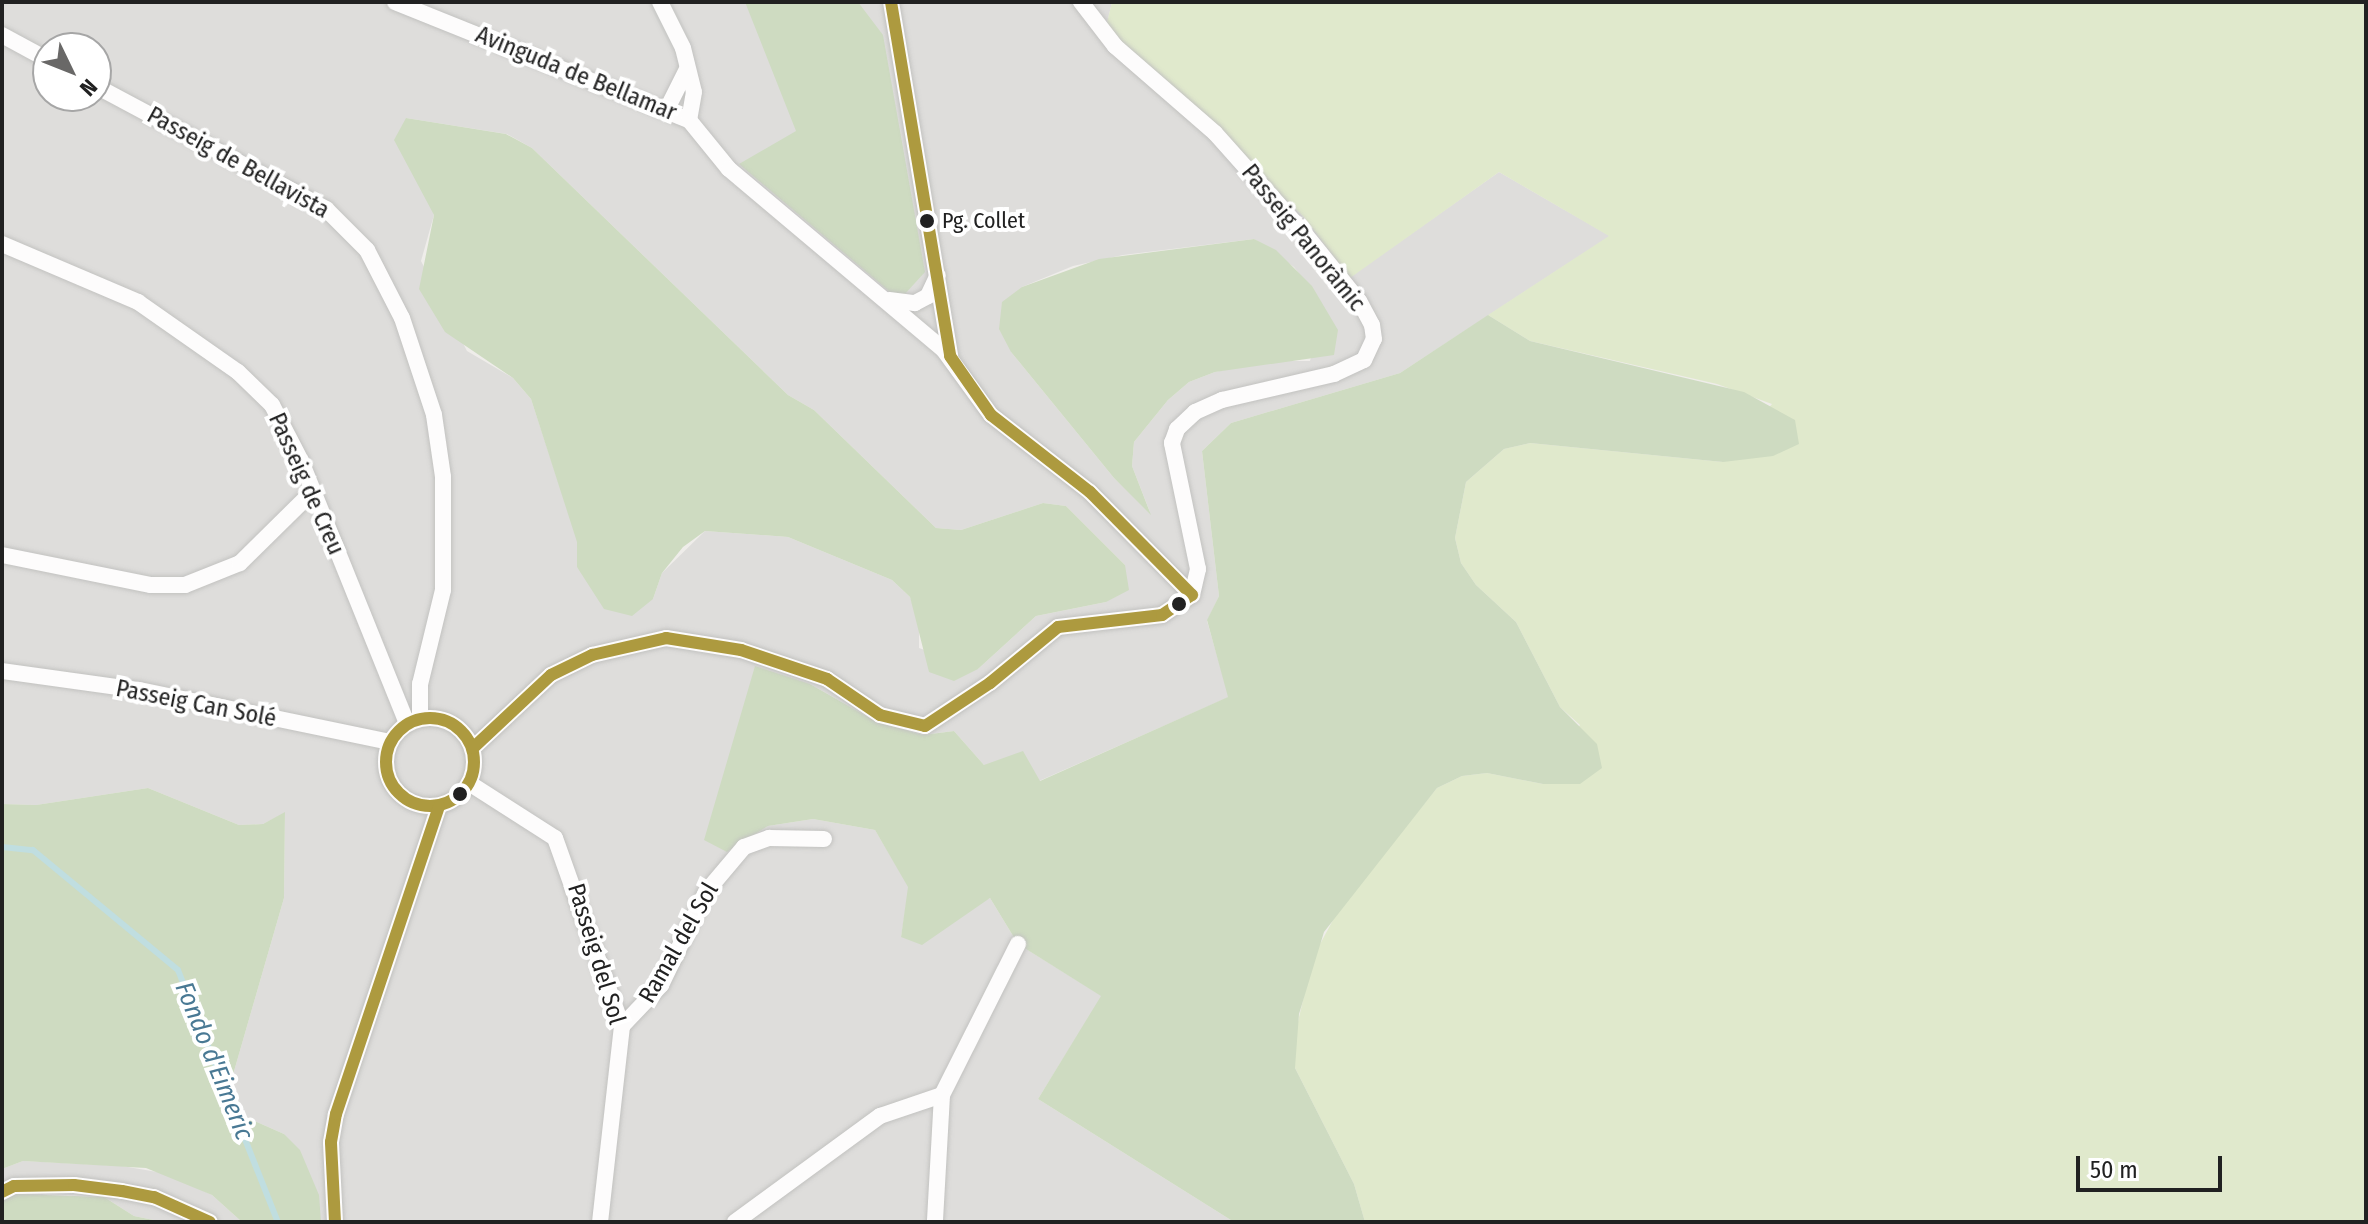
<!DOCTYPE html>
<meta charset="utf-8">
<style>
body{margin:0}
#map{position:relative;width:2368px;height:1224px;overflow:hidden;background:#efedea;font-family:"Fira Sans Condensed",sans-serif}
div>[style]{position:absolute}
.residential>*{inset:0;background:#dedddb}
.grass>*{inset:0;background:#e0e9cc}
.forest>*{inset:0;background:#cedbc1}
.stream>*{height:6px;margin:-3px;padding:0 3px;transform-origin:3px;border-radius:3px;background:#c0dee0}
.roads{filter:drop-shadow(0 0 2px #c2c2c0) drop-shadow(0 0 2px #c2c2c0)}
.street>*{height:16px;margin:-8px;padding:0 8px;transform-origin:8px;border-radius:8px;background:#fdfcfc}
.street>.ring{margin:-8px;padding:0;box-sizing:content-box;background:none;border:16px solid #fdfcfc;border-radius:50%}
.bus-1>*{height:12px;margin:-6px;padding:0 6px;transform-origin:6px;border-radius:6px;background:#ad9a3f}
.bus-1>.ring{margin:-6px;padding:0;box-sizing:content-box;background:none;border:12px solid #ad9a3f;border-radius:50%}
.dots>*{width:22px;height:22px;translate:-50% -50%;box-sizing:border-box;border:4px solid #fff;border-radius:50%}
span{translate:-50% -50%;white-space:nowrap;text-align:center;line-height:1.15;-webkit-text-stroke:8px #fff;paint-order:stroke}
.bus-label{font-size:22px;color:#212121}
.left{translate:0 -50%;text-align:left}
.street-label{font-size:24px;color:#212121}
.water-label{font-size:26px;color:#497994;font-style:italic}
.frame{position:absolute;inset:0;border:4px solid #212121;pointer-events:none}
.north{position:absolute;left:32px;top:32px;width:80px;height:80px;box-sizing:border-box;background:#fff;border:2px solid #a6a6a6;border-radius:50%;rotate:133deg;font-size:22px;font-weight:700;line-height:32px;text-align:center;color:#212121}
.north::after{content:'';display:block;margin:auto;width:28px;height:36px;background:#696867;clip-path:polygon(50% 0,100% 100%,50% 72%,0 100%)}
.scale{position:absolute;left:2076px;top:1156px;width:146px;height:36px;box-sizing:border-box;border:4px solid #212121;border-top:0;padding-left:10px;font-size:24px;line-height:28px;white-space:nowrap;color:#212121;-webkit-text-stroke:6px #fff;paint-order:stroke}
</style>
<div id="map">
<div class="residential">
<i style="clip-path:polygon(evenodd,2px 2px,1112px 2px,1105px 32px,1304px 217px,1350px 277px,1499px 172px,1610px 236px,1400px 373px,1231px 423px,1202px 451px,1219px 596px,1207px 621px,1229px 697px,1039px 781px,984px 765px,954px 731px,923px 735px,875px 721px,810px 684px,727px 852px,768px 826px,813px 819px,875px 830px,909px 887px,901px 937px,990px 898px,1018px 944px,1102px 996px,1038px 1099px,1234px 1222px,321px 1222px,284px 1134px,243px 1116px,226px 1099px,284px 898px,285px 813px,263px 824px,239px 825px,148px 788px,36px 805px,2px 804px,2px 2px,48px 48px,96px 48px,96px 96px,48px 96px,48px 48px,2px 2px,406px 118px,507px 134px,532px 148px,788px 395px,814px 410px,936px 528px,961px 530px,1043px 503px,1066px 506px,1125px 565px,1106px 602px,1036px 616px,978px 669px,919px 648px,919px 622px,910px 597px,892px 580px,788px 537px,705px 531px,662px 573px,653px 599px,577px 567px,578px 542px,531px 399px,513px 378px,467px 351px,421px 261px,434px 215px,406px 118px,2px 2px,1254px 239px,1294px 267px,1324px 307px,1310px 361px,1267px 361px,1215px 372px,1189px 382px,1168px 400px,1134px 442px,1132px 466px,1150px 512px,1114px 478px,1011px 352px,1022px 287px,1073px 266px,1123px 255px,1254px 239px)"></i>
<i style="clip-path:polygon(23px 1161px,122px 1166px,169px 1174px,212px 1195px,242px 1222px,163px 1222px,134px 1216px,104px 1197px,48px 1194px,2px 1201px,2px 1169px)"></i>
</div>
<div class="grass">
<i style="clip-path:polygon(1112px 2px,2366px 2px,2366px 1222px,1365px 1222px,1354px 1184px,1295px 1068px,1294px 1039px,1313px 957px,1339px 909px,1437px 788px,1462px 776px,1487px 773px,1543px 784px,1580px 725px,1560px 707px,1516px 622px,1476px 585px,1461px 563px,1455px 538px,1466px 482px,1504px 449px,1530px 443px,1723px 462px,1772px 404px,1717px 384px,1530px 341px,1488px 315px,1609px 236px,1499px 172px,1350px 278px,1304px 217px,1105px 31px)"></i>
</div>
<div class="forest">
<i style="clip-path:polygon(745px 2px,858px 2px,883px 35px,925px 272px,904px 295px,890px 292px,739px 164px,796px 131px)"></i>
<i style="clip-path:polygon(406px 118px,506px 134px,532px 148px,788px 395px,814px 410px,936px 528px,961px 530px,1043px 503px,1066px 506px,1125px 565px,1129px 590px,1106px 602px,1036px 616px,978px 669px,954px 681px,929px 672px,910px 597px,892px 580px,788px 537px,705px 531px,683px 547px,662px 573px,653px 599px,632px 616px,604px 609px,577px 567px,577px 542px,531px 399px,513px 378px,445px 332px,419px 289px,434px 215px,394px 140px)"></i>
<i style="clip-path:polygon(1254px 239px,1276px 250px,1312px 286px,1338px 330px,1334px 355px,1215px 372px,1189px 382px,1168px 400px,1134px 442px,1132px 466px,1151px 515px,1114px 478px,1011px 352px,999px 329px,1002px 302px,1022px 287px,1099px 259px)"></i>
<i style="clip-path:polygon(1488px 315px,1530px 341px,1744px 392px,1795px 420px,1799px 444px,1773px 456px,1723px 462px,1530px 443px,1504px 449px,1466px 482px,1455px 538px,1461px 563px,1476px 585px,1516px 622px,1560px 707px,1597px 744px,1602px 768px,1580px 784px,1543px 784px,1487px 773px,1462px 776px,1437px 788px,1324px 932px,1299px 1014px,1295px 1068px,1354px 1184px,1365px 1222px,1234px 1222px,1038px 1099px,1101px 996px,1018px 944px,990px 898px,922px 945px,901px 937px,908px 887px,875px 830px,813px 819px,768px 826px,727px 852px,704px 840px,755px 666px,810px 684px,875px 721px,923px 735px,954px 731px,984px 765px,1023px 751px,1040px 781px,1228px 697px,1207px 620px,1219px 596px,1202px 451px,1231px 423px,1400px 373px)"></i>
<i style="clip-path:polygon(148px 788px,239px 825px,263px 824px,285px 812px,284px 898px,226px 1099px,243px 1116px,284px 1134px,300px 1150px,319px 1195px,321px 1222px,242px 1222px,212px 1195px,146px 1168px,23px 1161px,2px 1169px,2px 804px,36px 805px)"></i>
<i style="clip-path:polygon(15px 1194px,104px 1197px,134px 1216px,163px 1222px,2px 1222px,2px 1201px)"></i>
</div>
<div class="stream">
<i style="left:2px;top:847px;width:31px;rotate:6deg"></i>
<i style="left:33px;top:850px;width:188px;rotate:39.6deg"></i>
<i style="left:178px;top:970px;width:271px;rotate:68.4deg"></i>
</div>
<div class="roads">
<div class="street">
<i style="left:395px;top:2px;width:317px;rotate:21.9deg"></i>
<i style="left:689px;top:120px;width:63px;rotate:50.8deg"></i>
<i style="left:729px;top:169px;width:280px;rotate:40.1deg"></i>
<i style="left:943px;top:349px;width:82px;rotate:54deg"></i>
<i style="left:991px;top:415px;width:125px;rotate:37.9deg"></i>
<i style="left:1090px;top:492px;width:145px;rotate:45.3deg"></i>
<i style="left:660px;top:2px;width:51px;rotate:63.4deg"></i>
<i style="left:683px;top:48px;width:45px;rotate:76deg"></i>
<i style="left:694px;top:92px;width:28px;rotate:100deg"></i>
<i style="left:891px;top:2px;width:359px;rotate:80.5deg"></i>
<i style="left:2px;top:35px;width:52px;rotate:28.5deg"></i>
<i style="left:96px;top:86px;width:261px;rotate:28.1deg"></i>
<i style="left:326px;top:209px;width:58px;rotate:45deg"></i>
<i style="left:367px;top:250px;width:76px;rotate:62.8deg"></i>
<i style="left:402px;top:318px;width:102px;rotate:71.7deg"></i>
<i style="left:434px;top:415px;width:63px;rotate:81.7deg"></i>
<i style="left:443px;top:477px;width:113px;rotate:90deg"></i>
<i style="left:443px;top:590px;width:97px;rotate:103.7deg"></i>
<i style="left:420px;top:684px;width:33px;rotate:90deg"></i>
<i style="left:667px;top:109px;width:45px;rotate:-63.4deg"></i>
<i style="left:2px;top:244px;width:148px;rotate:23.1deg"></i>
<i style="left:138px;top:302px;width:122px;rotate:35deg"></i>
<i style="left:238px;top:372px;width:47px;rotate:44.1deg"></i>
<i style="left:272px;top:405px;width:63px;rotate:62.6deg"></i>
<i style="left:301px;top:461px;width:283px;rotate:68deg"></i>
<i style="left:889px;top:300px;width:26px;rotate:7deg"></i>
<i style="left:915px;top:303px;width:15px;rotate:-28deg"></i>
<i style="left:928px;top:296px;width:23px;rotate:-65deg"></i>
<i style="left:2px;top:555px;width:152px;rotate:11.4deg"></i>
<i style="left:151px;top:585px;width:34px"></i>
<i style="left:185px;top:585px;width:59px;rotate:-21.8deg"></i>
<i style="left:240px;top:563px;width:101px;rotate:-44.6deg"></i>
<i style="left:2px;top:671px;width:138px;rotate:7.9deg"></i>
<i style="left:139px;top:690px;width:255px;rotate:11.7deg"></i>
<i class="ring" style="left:386px;top:718px;width:72px;height:72px"></i>
<i style="left:473px;top:748px;width:107px;rotate:-43.1deg"></i>
<i style="left:551px;top:675px;width:46px;rotate:-26deg"></i>
<i style="left:592px;top:655px;width:76px;rotate:-12.9deg"></i>
<i style="left:666px;top:638px;width:76px;rotate:9.1deg"></i>
<i style="left:741px;top:650px;width:91px;rotate:18.6deg"></i>
<i style="left:827px;top:679px;width:64px;rotate:34.2deg"></i>
<i style="left:880px;top:715px;width:46px;rotate:13.7deg"></i>
<i style="left:925px;top:726px;width:78px;rotate:-33.5deg"></i>
<i style="left:990px;top:683px;width:88px;rotate:-39.5deg"></i>
<i style="left:1058px;top:627px;width:105px;rotate:-6.6deg"></i>
<i style="left:1162px;top:615px;width:36px;rotate:-34deg"></i>
<i style="left:1192px;top:595px;width:27px;rotate:-77deg"></i>
<i style="left:1198px;top:569px;width:129px;rotate:-101.7deg"></i>
<i style="left:1172px;top:443px;width:15px;rotate:-70deg"></i>
<i style="left:1177px;top:429px;width:25px;rotate:-43deg"></i>
<i style="left:1195px;top:412px;width:30px;rotate:-24deg"></i>
<i style="left:1222px;top:400px;width:115px;rotate:-13.1deg"></i>
<i style="left:1334px;top:374px;width:33px;rotate:-25deg"></i>
<i style="left:1364px;top:360px;width:23px;rotate:-65deg"></i>
<i style="left:1374px;top:339px;width:14px;rotate:-98deg"></i>
<i style="left:1372px;top:325px;width:27px;rotate:-118deg"></i>
<i style="left:1359px;top:301px;width:86px;rotate:-128.9deg"></i>
<i style="left:1305px;top:234px;width:135px;rotate:-131.7deg"></i>
<i style="left:1215px;top:133px;width:133px;rotate:-139deg"></i>
<i style="left:1115px;top:46px;width:56px;rotate:-127.7deg"></i>
<i style="left:469px;top:783px;width:102px;rotate:32.6deg"></i>
<i style="left:555px;top:838px;width:200px;rotate:70.4deg"></i>
<i style="left:622px;top:1026px;width:197px;rotate:96.4deg"></i>
<i style="left:622px;top:1026px;width:57px;rotate:-46.4deg"></i>
<i style="left:661px;top:985px;width:103px;rotate:-64.2deg"></i>
<i style="left:706px;top:892px;width:59px;rotate:-49.8deg"></i>
<i style="left:744px;top:847px;width:27px;rotate:-20deg"></i>
<i style="left:769px;top:838px;width:55px;rotate:1deg"></i>
<i style="left:942px;top:1095px;width:169px;rotate:-63.3deg"></i>
<i style="left:2px;top:1192px;width:13px;rotate:-27deg"></i>
<i style="left:14px;top:1186px;width:60px;rotate:-1deg"></i>
<i style="left:74px;top:1185px;width:48px;rotate:7.1deg"></i>
<i style="left:122px;top:1191px;width:33px;rotate:11deg"></i>
<i style="left:154px;top:1197px;width:61px;rotate:24.1deg"></i>
<i style="left:335px;top:1222px;width:80px;rotate:-92.9deg"></i>
<i style="left:331px;top:1142px;width:28px;rotate:-80deg"></i>
<i style="left:336px;top:1114px;width:325px;rotate:-71.5deg"></i>
<i style="left:735px;top:1222px;width:180px;rotate:-36.2deg"></i>
<i style="left:880px;top:1116px;width:65px;rotate:-18.7deg"></i>
<i style="left:942px;top:1095px;width:127px;rotate:93.2deg"></i>
</div>
</div>
<div class="bus-1">
<i style="left:891px;top:2px;width:359px;rotate:80.5deg"></i>
<i style="left:950px;top:356px;width:72px;rotate:55.2deg"></i>
<i style="left:991px;top:415px;width:125px;rotate:37.9deg"></i>
<i style="left:1090px;top:492px;width:145px;rotate:45.3deg"></i>
<i class="ring" style="left:386px;top:718px;width:76px;height:76px"></i>
<i style="left:473px;top:748px;width:107px;rotate:-43.1deg"></i>
<i style="left:551px;top:675px;width:46px;rotate:-26deg"></i>
<i style="left:592px;top:655px;width:76px;rotate:-12.9deg"></i>
<i style="left:666px;top:638px;width:76px;rotate:9.1deg"></i>
<i style="left:741px;top:650px;width:91px;rotate:18.6deg"></i>
<i style="left:827px;top:679px;width:64px;rotate:34.2deg"></i>
<i style="left:880px;top:715px;width:46px;rotate:13.7deg"></i>
<i style="left:925px;top:726px;width:78px;rotate:-33.5deg"></i>
<i style="left:990px;top:683px;width:88px;rotate:-39.5deg"></i>
<i style="left:1058px;top:627px;width:105px;rotate:-6.6deg"></i>
<i style="left:1162px;top:615px;width:36px;rotate:-34deg"></i>
<i style="left:2px;top:1192px;width:13px;rotate:-27deg"></i>
<i style="left:14px;top:1186px;width:60px;rotate:-1deg"></i>
<i style="left:74px;top:1185px;width:48px;rotate:7.1deg"></i>
<i style="left:122px;top:1191px;width:33px;rotate:11deg"></i>
<i style="left:154px;top:1197px;width:61px;rotate:24.1deg"></i>
<i style="left:335px;top:1222px;width:80px;rotate:-92.9deg"></i>
<i style="left:331px;top:1142px;width:28px;rotate:-80deg"></i>
<i style="left:336px;top:1114px;width:325px;rotate:-71.5deg"></i>
</div>
<div class="dots">
<i style="left:927px;top:221px;background:#212121"></i>
<i style="left:1179px;top:604px;background:#212121"></i>
<i style="left:460px;top:794px;background:#212121"></i>
</div>
<div class="bus-label">
<span class="left" style="left:942px;top:221px">Pg. Collet</span>
</div>
<div class="street-label">
<span style="left:576px;top:74px;rotate:22deg">Avinguda de Bellamar</span>
<span style="left:238px;top:163px;rotate:29deg">Passeig de Bellavista</span>
<span style="left:1303px;top:238px;rotate:51deg">Passeig Panoràmic</span>
<span style="left:306px;top:484px;rotate:66deg">Passeig de Creu</span>
<span style="left:196px;top:704px;rotate:11deg">Passeig Can Solé</span>
<span style="left:679px;top:943px;rotate:-60deg">Ramal del Sol</span>
<span style="left:596px;top:954px;rotate:73deg">Passeig del Sol</span>
</div>
<div class="water-label">
<span style="left:214px;top:1061px;rotate:68deg">Fondo d'Eimeric</span>
</div>
<div class="frame"></div>
<div class="north">N</div>
<div class="scale">50 m</div>
</div>
